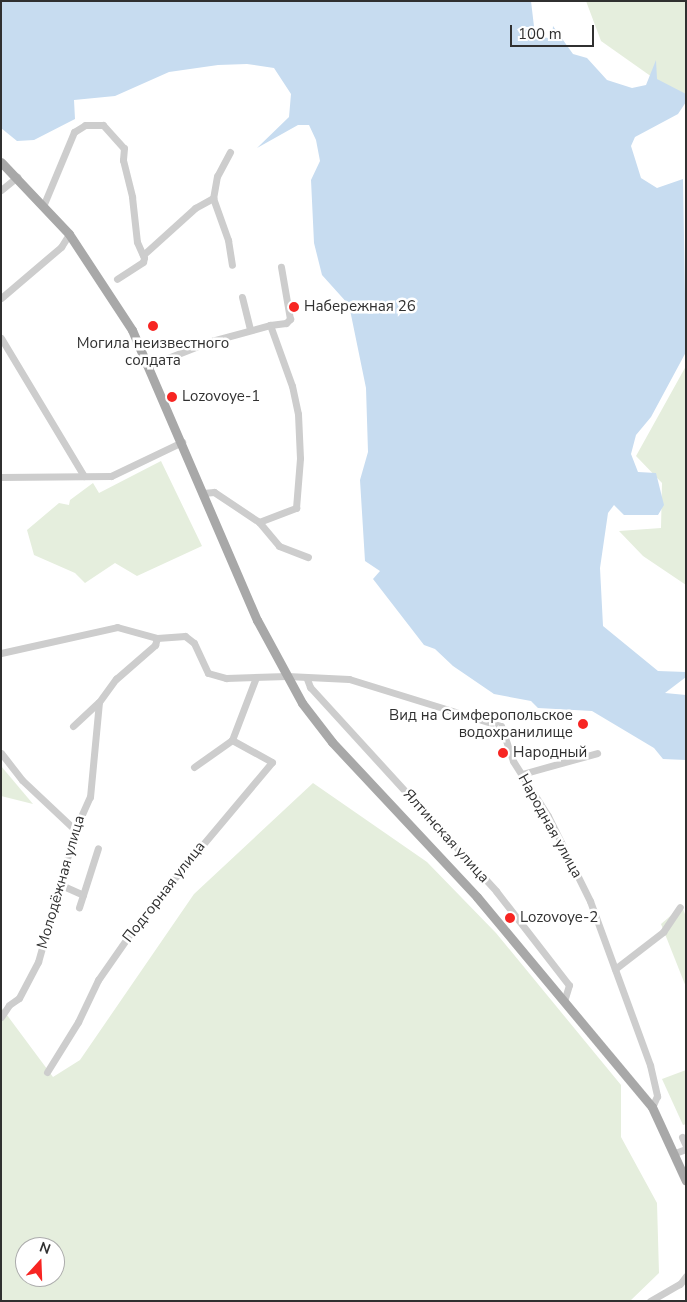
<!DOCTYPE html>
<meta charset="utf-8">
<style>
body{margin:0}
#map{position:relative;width:687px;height:1302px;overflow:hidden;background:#fff;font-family:"Nunito Sans",sans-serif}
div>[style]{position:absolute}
.green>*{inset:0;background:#e5eedd}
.water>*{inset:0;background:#c7dcf0}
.minor>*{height:7px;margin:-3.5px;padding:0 3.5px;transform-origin:3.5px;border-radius:3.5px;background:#cdcdcd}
.major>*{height:9px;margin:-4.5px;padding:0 4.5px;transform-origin:4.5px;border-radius:4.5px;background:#a8a8a8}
.dots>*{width:14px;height:14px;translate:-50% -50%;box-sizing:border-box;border:2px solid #fff;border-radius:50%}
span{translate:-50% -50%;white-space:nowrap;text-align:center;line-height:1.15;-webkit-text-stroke:5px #fff;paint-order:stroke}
.poi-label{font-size:15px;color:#303030}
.left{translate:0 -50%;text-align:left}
.right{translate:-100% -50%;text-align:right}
.street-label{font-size:15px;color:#303030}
.frame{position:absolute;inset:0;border:2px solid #303030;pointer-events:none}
.north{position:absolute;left:15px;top:1237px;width:50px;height:50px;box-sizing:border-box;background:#fff;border:1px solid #acacac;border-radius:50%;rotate:20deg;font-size:14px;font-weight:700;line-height:20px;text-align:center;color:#303030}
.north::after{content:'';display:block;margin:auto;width:18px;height:22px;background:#f72522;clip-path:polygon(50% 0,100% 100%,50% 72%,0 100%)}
.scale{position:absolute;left:510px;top:25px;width:84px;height:22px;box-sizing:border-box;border:2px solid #303030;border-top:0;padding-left:6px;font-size:15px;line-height:18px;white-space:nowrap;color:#303030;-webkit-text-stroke:4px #fff;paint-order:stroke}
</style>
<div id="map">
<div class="green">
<i style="clip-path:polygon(586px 1px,686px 1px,686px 101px,601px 41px)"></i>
<i style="clip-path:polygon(686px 366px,685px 534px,686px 585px,643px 556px,619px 531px,661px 528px,662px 483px,636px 456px)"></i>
<i style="clip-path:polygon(161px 461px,202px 546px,137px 576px,115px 563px,85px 583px,75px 573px,34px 555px,27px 530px,59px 503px,69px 505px,70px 500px,93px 483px,99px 493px)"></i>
<i style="clip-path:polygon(1px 766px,33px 804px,1px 796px)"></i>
<i style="clip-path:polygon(evenodd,313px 783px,427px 862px,496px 933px,621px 1085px,621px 1137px,657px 1203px,659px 1273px,630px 1301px,1px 1301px,1px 1007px,53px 1077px,80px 1060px,194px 894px,313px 783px,25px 1247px,55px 1247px,55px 1277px,25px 1277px,25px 1247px)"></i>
<i style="clip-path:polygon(682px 906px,686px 917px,686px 987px,661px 924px)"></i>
<i style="clip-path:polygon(686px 1070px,686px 1124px,683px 1125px,662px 1079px)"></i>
</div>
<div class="water">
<i style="clip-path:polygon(1px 1px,531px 1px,535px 35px,552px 39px,553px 26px,573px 54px,587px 58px,607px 80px,632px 88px,646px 85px,656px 60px,657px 79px,686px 94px,686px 102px,678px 114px,635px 137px,631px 146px,641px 178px,657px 188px,683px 179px,686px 352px,651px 417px,636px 435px,631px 454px,638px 472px,656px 473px,664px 505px,658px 515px,624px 515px,614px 505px,608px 513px,600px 568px,603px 626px,658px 671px,686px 672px,686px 677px,665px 693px,686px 695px,686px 760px,663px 759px,654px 748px,592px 711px,538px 708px,531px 701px,494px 694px,453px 666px,435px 649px,424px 645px,373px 579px,380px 571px,365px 561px,360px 480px,368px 452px,366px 388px,349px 305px,322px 275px,314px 243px,311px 180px,320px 161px,316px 140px,309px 125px,298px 125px,257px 148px,289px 117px,291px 94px,274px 68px,247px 64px,218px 65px,169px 72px,115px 96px,74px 100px,75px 119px,34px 140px,17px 141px,1px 128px)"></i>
</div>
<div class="minor">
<i style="left:230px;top:152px;width:27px;rotate:118deg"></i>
<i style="left:217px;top:176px;width:22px;rotate:100deg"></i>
<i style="left:213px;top:198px;width:45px;rotate:70.3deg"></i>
<i style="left:228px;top:240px;width:25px;rotate:81deg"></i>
<i style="left:1px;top:190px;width:21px;rotate:-39deg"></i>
<i style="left:44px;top:204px;width:78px;rotate:-67.4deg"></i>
<i style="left:74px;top:132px;width:13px;rotate:-32deg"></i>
<i style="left:85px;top:125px;width:18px"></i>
<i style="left:103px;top:125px;width:31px;rotate:48deg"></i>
<i style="left:124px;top:148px;width:12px;rotate:95deg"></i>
<i style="left:123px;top:160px;width:38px;rotate:76deg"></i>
<i style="left:132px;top:197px;width:45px;rotate:83.7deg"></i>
<i style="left:137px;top:242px;width:17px;rotate:66deg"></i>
<i style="left:144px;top:258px;width:4px;rotate:104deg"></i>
<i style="left:143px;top:262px;width:31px;rotate:147deg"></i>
<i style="left:143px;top:255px;width:70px;rotate:-42.1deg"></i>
<i style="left:195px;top:208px;width:21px;rotate:-29deg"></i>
<i style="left:242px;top:297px;width:32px;rotate:76deg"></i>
<i style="left:1px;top:298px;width:79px;rotate:-40.4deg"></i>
<i style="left:61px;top:247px;width:15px;rotate:-58deg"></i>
<i style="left:1px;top:338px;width:161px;rotate:59deg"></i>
<i style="left:150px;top:365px;width:62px;rotate:-21.6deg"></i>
<i style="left:208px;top:342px;width:64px;rotate:-15.3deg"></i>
<i style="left:1px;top:477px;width:110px;rotate:-0.5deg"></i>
<i style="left:111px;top:476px;width:79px;rotate:-25.6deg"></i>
<i style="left:203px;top:493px;width:11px;rotate:-5deg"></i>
<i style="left:214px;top:492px;width:54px;rotate:33.7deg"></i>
<i style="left:259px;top:522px;width:40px;rotate:-21deg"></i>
<i style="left:296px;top:508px;width:50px;rotate:-85.4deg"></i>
<i style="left:300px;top:458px;width:44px;rotate:-92.6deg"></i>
<i style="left:298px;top:414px;width:29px;rotate:-102deg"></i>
<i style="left:292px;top:386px;width:65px;rotate:-109.8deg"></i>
<i style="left:270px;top:325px;width:16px;rotate:-7deg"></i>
<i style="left:286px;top:323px;width:6px;rotate:-45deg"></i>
<i style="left:290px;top:319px;width:53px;rotate:-99.8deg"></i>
<i style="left:259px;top:522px;width:31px;rotate:50deg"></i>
<i style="left:279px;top:546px;width:31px;rotate:21deg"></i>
<i style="left:1px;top:653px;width:119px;rotate:-12.6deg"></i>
<i style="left:117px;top:627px;width:41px;rotate:15.4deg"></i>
<i style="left:157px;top:638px;width:28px;rotate:-4deg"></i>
<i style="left:185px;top:636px;width:11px;rotate:38deg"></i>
<i style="left:194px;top:643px;width:33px;rotate:65deg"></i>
<i style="left:208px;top:673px;width:19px;rotate:16deg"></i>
<i style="left:226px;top:678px;width:61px;rotate:-1.9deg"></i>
<i style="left:287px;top:676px;width:62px;rotate:2.8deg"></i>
<i style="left:349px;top:679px;width:159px;rotate:17.2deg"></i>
<i style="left:501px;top:726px;width:37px;rotate:71deg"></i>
<i style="left:513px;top:761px;width:65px;rotate:57.5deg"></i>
<i style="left:548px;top:816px;width:95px;rotate:63.7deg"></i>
<i style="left:590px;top:901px;width:175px;rotate:69.9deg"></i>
<i style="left:650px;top:1065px;width:32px;rotate:77deg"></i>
<i style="left:657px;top:1096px;width:12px;rotate:114deg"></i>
<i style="left:307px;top:679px;width:9px;rotate:69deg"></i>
<i style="left:310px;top:687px;width:276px;rotate:47.6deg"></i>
<i style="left:496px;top:891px;width:119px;rotate:52.2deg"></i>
<i style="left:569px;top:985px;width:17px;rotate:107deg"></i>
<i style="left:73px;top:726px;width:35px;rotate:-43deg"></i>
<i style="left:1px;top:753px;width:34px;rotate:52deg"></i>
<i style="left:22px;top:780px;width:73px;rotate:43.3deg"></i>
<i style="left:194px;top:767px;width:47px;rotate:-35.4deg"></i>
<i style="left:232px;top:740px;width:67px;rotate:-69.1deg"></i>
<i style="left:522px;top:774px;width:78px;rotate:-15.6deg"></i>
<i style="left:61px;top:885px;width:24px;rotate:24deg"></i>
<i style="left:83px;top:895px;width:13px;rotate:108deg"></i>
<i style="left:83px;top:895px;width:49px;rotate:-72.3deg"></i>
<i style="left:615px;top:969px;width:61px;rotate:-37.6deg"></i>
<i style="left:663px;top:932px;width:30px;rotate:-56deg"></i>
<i style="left:1px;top:1017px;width:14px;rotate:-56deg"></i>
<i style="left:9px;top:1005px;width:12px;rotate:-35deg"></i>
<i style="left:19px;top:998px;width:41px;rotate:-62.2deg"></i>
<i style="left:38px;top:962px;width:137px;rotate:-74.3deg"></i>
<i style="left:75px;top:830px;width:36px;rotate:-66deg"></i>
<i style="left:90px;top:797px;width:95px;rotate:-84.6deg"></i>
<i style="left:99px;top:702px;width:29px;rotate:-54deg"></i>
<i style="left:116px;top:679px;width:52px;rotate:-41.1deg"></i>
<i style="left:155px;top:645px;width:7px;rotate:-74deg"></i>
<i style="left:47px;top:1072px;width:59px;rotate:-58.2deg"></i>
<i style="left:78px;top:1022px;width:47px;rotate:-64.5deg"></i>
<i style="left:98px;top:980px;width:77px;rotate:-55.1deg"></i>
<i style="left:142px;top:917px;width:202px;rotate:-50deg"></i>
<i style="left:272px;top:762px;width:46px;rotate:-151.2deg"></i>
<i style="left:682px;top:1137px;width:10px;rotate:66deg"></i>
<i style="left:675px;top:1153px;width:12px;rotate:-20deg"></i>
<i style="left:650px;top:1301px;width:34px;rotate:-30deg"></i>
<i style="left:680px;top:1284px;width:10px;rotate:-53deg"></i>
</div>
<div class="major">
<i style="left:1px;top:162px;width:99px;rotate:46.6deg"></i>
<i style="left:69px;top:234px;width:115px;rotate:56.7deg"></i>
<i style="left:132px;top:330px;width:316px;rotate:66.7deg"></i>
<i style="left:257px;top:620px;width:94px;rotate:61.5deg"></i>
<i style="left:302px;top:703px;width:49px;rotate:52.4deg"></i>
<i style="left:332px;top:742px;width:212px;rotate:46.9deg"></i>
<i style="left:477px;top:897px;width:273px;rotate:50.2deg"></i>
<i style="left:652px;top:1107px;width:81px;rotate:65.3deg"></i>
</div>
<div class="dots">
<i style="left:294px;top:307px;background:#f72522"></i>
<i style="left:153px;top:326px;background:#f72522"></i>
<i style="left:172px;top:397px;background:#f72522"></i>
<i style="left:583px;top:724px;background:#f72522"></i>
<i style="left:503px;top:753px;background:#f72522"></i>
<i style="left:510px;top:918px;background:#f72522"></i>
</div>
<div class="poi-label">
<span class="left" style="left:304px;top:307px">Набережная 26</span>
<span style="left:153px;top:352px">Могила неизвестного<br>солдата</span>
<span class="left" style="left:182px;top:397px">Lozovoye-1</span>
<span class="right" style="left:573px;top:724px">Вид на Симферопольское<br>водохранилище</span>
<span class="left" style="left:513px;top:753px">Народный</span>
<span class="left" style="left:520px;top:918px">Lozovoye-2</span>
</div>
<div class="street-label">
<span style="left:550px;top:826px;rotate:61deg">Народная улица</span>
<span style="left:446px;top:836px;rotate:48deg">Ялтинская улица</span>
<span style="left:61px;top:882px;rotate:-74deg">Молодёжная улица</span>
<span style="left:164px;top:892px;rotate:-52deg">Подгорная улица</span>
</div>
<div class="frame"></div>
<div class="north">N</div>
<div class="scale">100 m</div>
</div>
